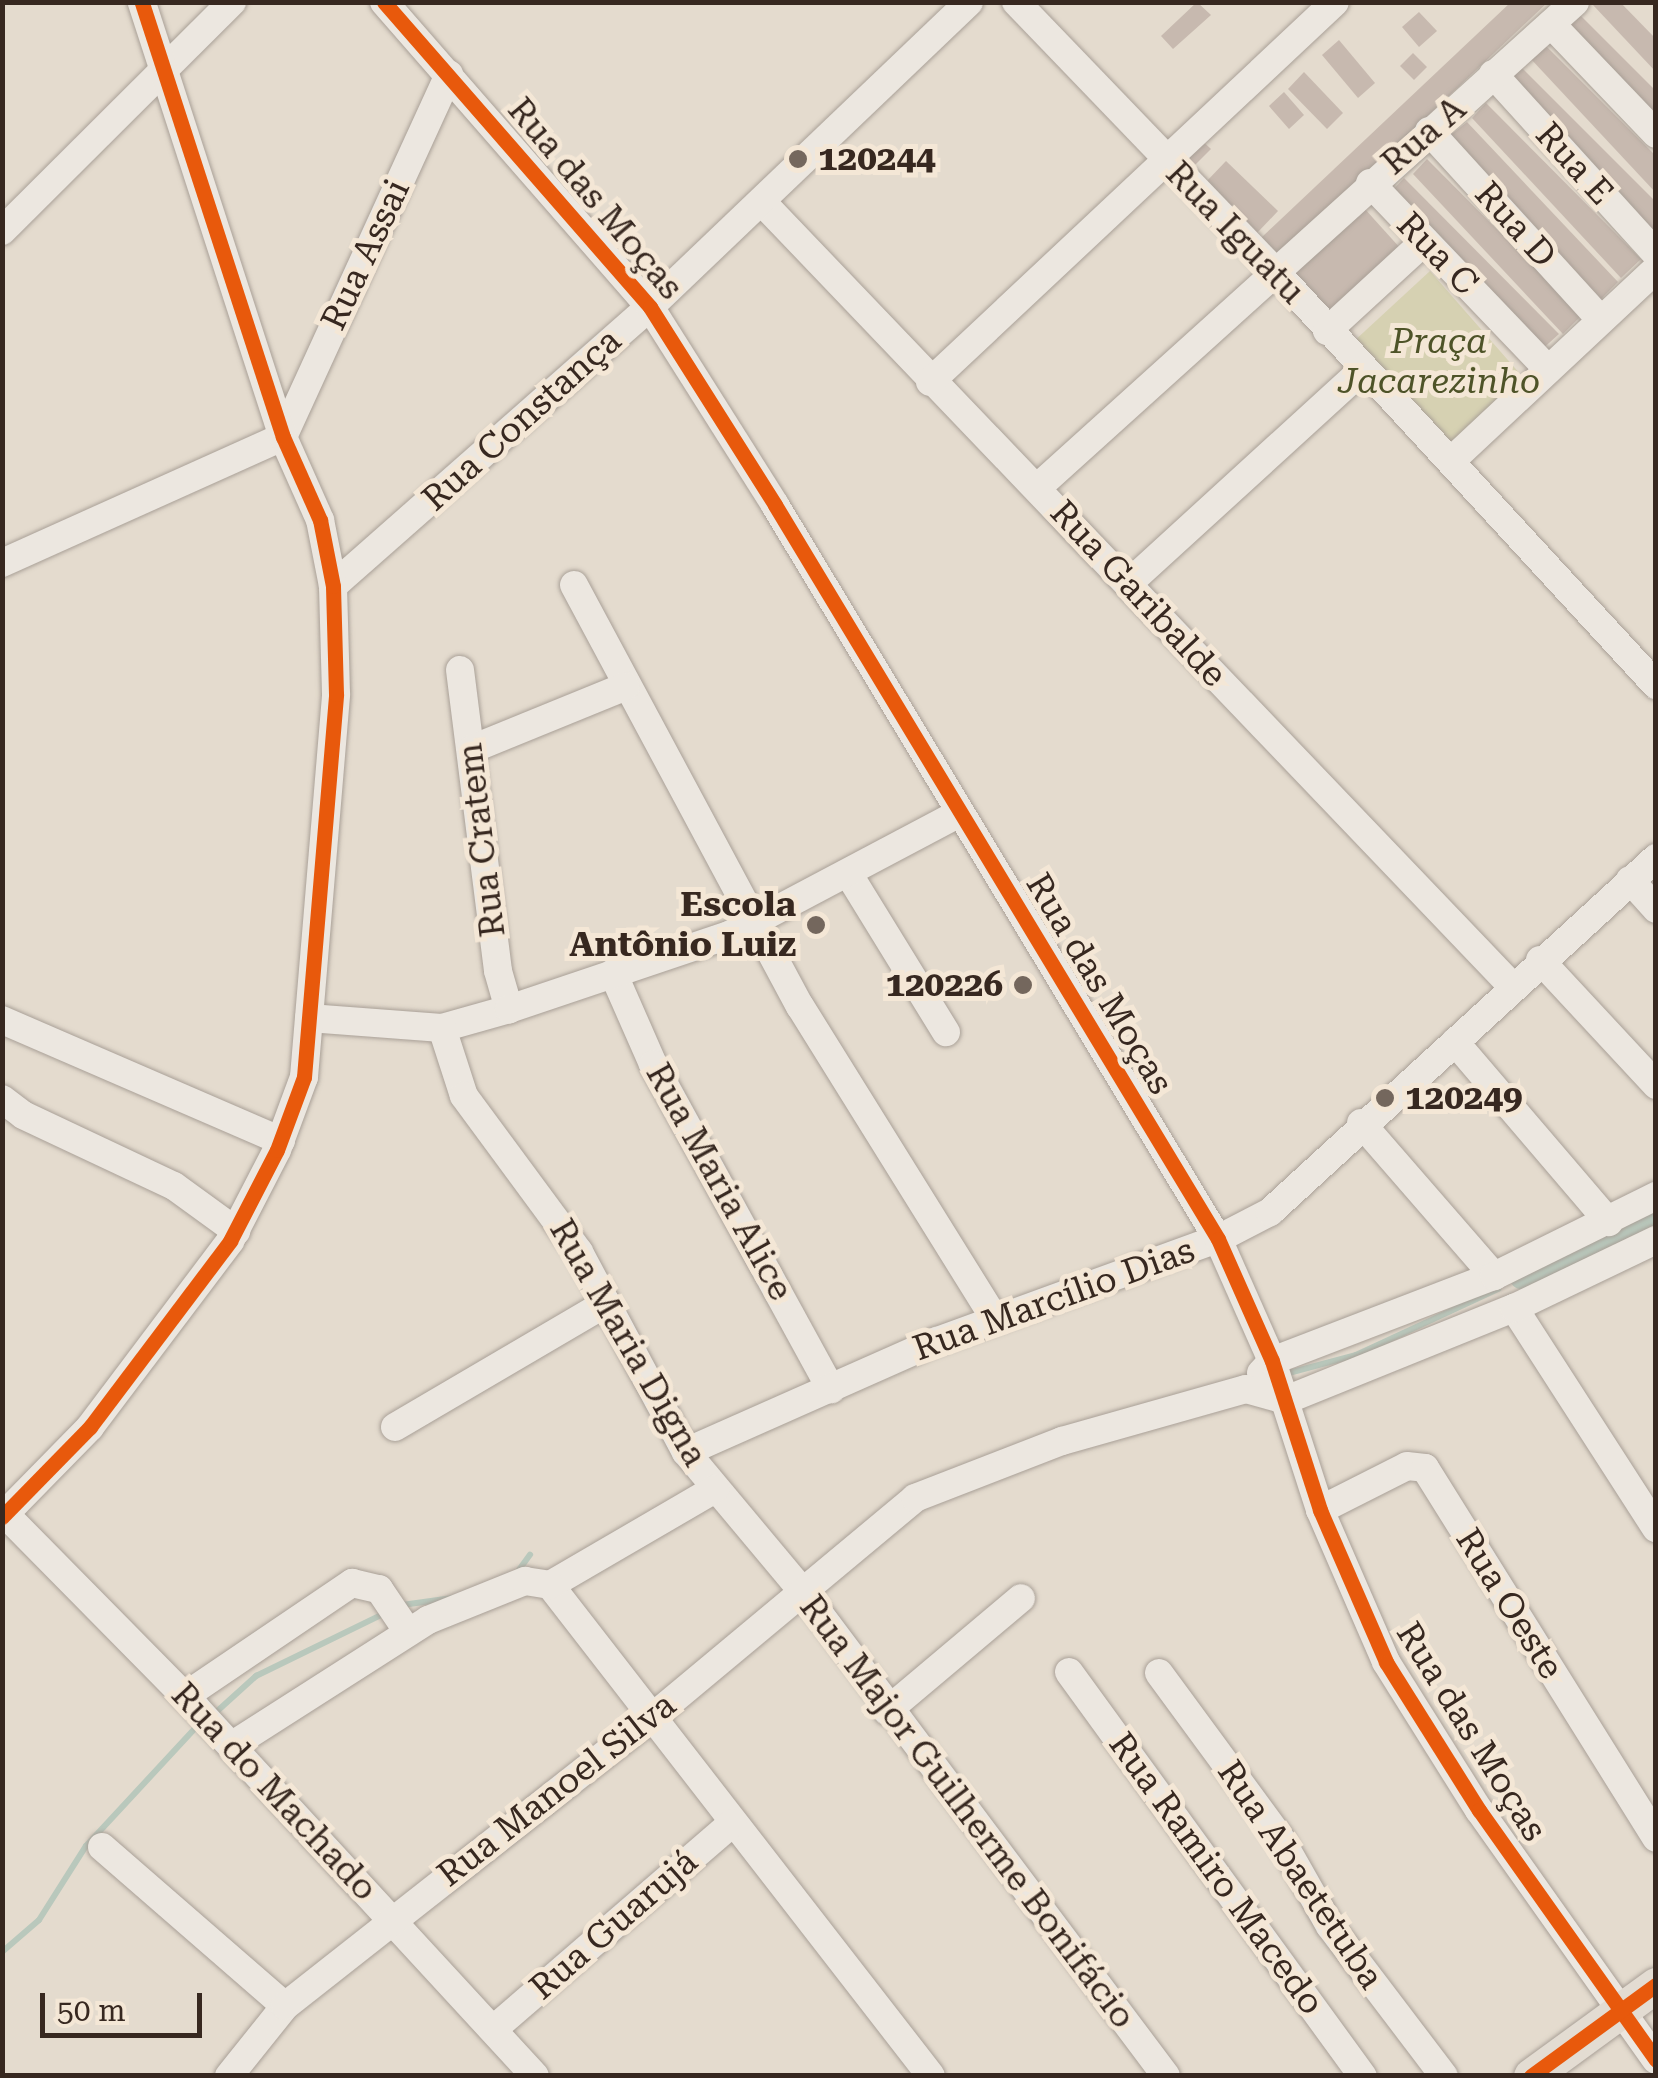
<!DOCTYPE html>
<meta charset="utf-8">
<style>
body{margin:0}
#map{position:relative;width:1658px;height:2078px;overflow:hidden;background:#e4dbce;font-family:"Roboto Serif",serif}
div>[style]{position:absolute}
.green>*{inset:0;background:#d6d1b2}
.stream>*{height:6px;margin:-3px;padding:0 3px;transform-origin:3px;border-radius:3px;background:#b9c8bc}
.canal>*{height:22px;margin:-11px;padding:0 11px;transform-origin:11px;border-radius:11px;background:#b9c8bc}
.building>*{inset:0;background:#c7b9af}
.roads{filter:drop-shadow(0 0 2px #a9a097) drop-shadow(0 0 2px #a9a097)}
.minor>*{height:28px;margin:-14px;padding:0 14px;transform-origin:14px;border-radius:14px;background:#ece7e0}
.major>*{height:35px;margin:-17.5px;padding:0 17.5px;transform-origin:17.5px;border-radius:17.5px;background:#e3dcd2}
.cycleway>*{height:15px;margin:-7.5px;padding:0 7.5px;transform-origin:7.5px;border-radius:7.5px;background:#e8590c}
.dots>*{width:28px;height:28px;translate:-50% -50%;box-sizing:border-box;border:5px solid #f4e7d6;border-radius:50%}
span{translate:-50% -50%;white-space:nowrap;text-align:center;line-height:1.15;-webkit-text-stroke:10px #f4e7d6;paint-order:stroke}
.street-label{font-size:35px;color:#372820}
.poi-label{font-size:35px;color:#372820;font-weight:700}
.left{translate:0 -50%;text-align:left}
.right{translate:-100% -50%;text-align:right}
.park-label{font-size:35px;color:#4e5328;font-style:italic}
.frame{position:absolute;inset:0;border:5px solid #372820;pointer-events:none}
.scale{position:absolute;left:40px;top:1993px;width:162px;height:45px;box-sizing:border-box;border:5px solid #372820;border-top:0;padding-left:12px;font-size:30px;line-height:35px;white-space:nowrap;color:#372820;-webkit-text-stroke:8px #f4e7d6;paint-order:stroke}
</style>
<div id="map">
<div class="green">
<i style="clip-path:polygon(1430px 271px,1527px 382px,1450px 453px,1352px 343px)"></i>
</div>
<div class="stream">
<i style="left:1285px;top:1374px;width:73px;rotate:-15deg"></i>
<i style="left:1356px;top:1355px;width:157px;rotate:-24.9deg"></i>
<i style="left:516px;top:1574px;width:24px;rotate:-54deg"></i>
<i style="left:402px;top:1605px;width:51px;rotate:-7.8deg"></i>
<i style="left:214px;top:1714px;width:57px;rotate:-42.1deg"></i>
<i style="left:256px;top:1676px;width:144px;rotate:-26deg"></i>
<i style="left:2px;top:1952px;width:49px;rotate:-40.9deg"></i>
<i style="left:39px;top:1920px;width:88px;rotate:-57.6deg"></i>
<i style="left:86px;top:1846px;width:166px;rotate:-47.2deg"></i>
</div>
<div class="canal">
<i style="left:1521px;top:1278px;width:150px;rotate:-26.1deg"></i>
</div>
<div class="building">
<i style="clip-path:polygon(1197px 2px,1211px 15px,1173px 49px,1161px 36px)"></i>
<i style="clip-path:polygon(1511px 2px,1548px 2px,1279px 257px,1261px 238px)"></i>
<i style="clip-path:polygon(1620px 2px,1656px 39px,1656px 72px,1593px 5px)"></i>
<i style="clip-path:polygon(1419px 12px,1437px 31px,1419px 47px,1402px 27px)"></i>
<i style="clip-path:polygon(1579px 14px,1656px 91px,1656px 126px,1565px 29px)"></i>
<i style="clip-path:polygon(1339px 40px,1375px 83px,1358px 98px,1322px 55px)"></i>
<i style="clip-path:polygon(1543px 43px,1656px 156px,1656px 193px,1530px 58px)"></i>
<i style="clip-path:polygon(1413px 53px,1427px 67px,1414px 80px,1400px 66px)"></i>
<i style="clip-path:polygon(1520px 66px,1656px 202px,1656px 240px,1506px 81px)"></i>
<i style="clip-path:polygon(1304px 72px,1343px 113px,1327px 129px,1288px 89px)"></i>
<i style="clip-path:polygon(1284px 92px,1304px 115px,1289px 129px,1269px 106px)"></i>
<i style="clip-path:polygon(1486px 103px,1641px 259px,1621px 278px,1472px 118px)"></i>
<i style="clip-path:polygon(1467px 122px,1618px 282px,1596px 304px,1447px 138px)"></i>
<i style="clip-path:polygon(1197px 136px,1211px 149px,1193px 167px,1180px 154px)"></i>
<i style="clip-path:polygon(1427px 159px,1582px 315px,1563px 334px,1413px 174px)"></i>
<i style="clip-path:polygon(1226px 161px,1278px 211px,1257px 233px,1205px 183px)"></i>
<i style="clip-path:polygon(1404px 178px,1559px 334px,1539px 352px,1390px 193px)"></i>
<i style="clip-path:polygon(1364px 208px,1401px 249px,1327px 317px,1290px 276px)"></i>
</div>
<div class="roads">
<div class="minor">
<i style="left:384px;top:2px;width:405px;rotate:48.9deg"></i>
<i style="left:650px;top:307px;width:234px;rotate:57.7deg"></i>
<i style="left:775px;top:505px;width:857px;rotate:58.89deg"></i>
<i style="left:1218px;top:1239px;width:133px;rotate:66.1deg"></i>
<i style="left:1272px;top:1361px;width:157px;rotate:72.1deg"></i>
<i style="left:1320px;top:1510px;width:166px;rotate:66.5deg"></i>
<i style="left:1386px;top:1662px;width:175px;rotate:57.9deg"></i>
<i style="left:1479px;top:1810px;width:306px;rotate:54.7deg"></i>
<i style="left:1016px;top:2px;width:373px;rotate:46.1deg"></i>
<i style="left:1275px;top:271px;width:563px;rotate:47.38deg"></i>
<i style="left:1551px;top:24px;width:152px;rotate:46.3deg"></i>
<i style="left:1493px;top:74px;width:243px;rotate:47.8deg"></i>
<i style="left:1429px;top:131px;width:254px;rotate:47.7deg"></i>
<i style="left:1370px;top:183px;width:255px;rotate:46.3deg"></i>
<i style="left:762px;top:202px;width:1086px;rotate:46.27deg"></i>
<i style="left:2px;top:231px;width:325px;rotate:-44.9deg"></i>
<i style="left:1327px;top:331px;width:133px;rotate:-42.6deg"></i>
<i style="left:930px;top:382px;width:555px;rotate:-43.18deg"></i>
<i style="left:283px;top:437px;width:399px;rotate:-65.4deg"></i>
<i style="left:1451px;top:461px;width:281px;rotate:-43.1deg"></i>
<i style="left:1037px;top:488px;width:725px;rotate:-42.09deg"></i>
<i style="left:2px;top:563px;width:308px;rotate:-24.2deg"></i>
<i style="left:1129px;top:583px;width:317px;rotate:-42.4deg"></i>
<i style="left:574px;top:585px;width:478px;rotate:61.8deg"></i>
<i style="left:800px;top:1006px;width:369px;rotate:58.1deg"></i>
<i style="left:333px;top:586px;width:422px;rotate:-41.4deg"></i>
<i style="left:650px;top:307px;width:441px;rotate:-43.7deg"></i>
<i style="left:460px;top:670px;width:303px;rotate:82.8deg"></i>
<i style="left:498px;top:971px;width:40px;rotate:74deg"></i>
<i style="left:472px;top:749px;width:166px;rotate:-22.2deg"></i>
<i style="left:848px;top:873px;width:187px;rotate:58.4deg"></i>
<i style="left:1630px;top:880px;width:39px;rotate:48deg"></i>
<i style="left:1540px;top:960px;width:171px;rotate:47.1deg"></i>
<i style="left:613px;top:973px;width:99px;rotate:66.3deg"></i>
<i style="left:653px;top:1064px;width:371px;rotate:61.3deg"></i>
<i style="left:309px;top:1018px;width:133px;rotate:4.3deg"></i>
<i style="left:442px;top:1028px;width:70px;rotate:-15.8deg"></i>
<i style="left:509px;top:1009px;width:232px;rotate:-18.6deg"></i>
<i style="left:729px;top:935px;width:259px;rotate:-27.9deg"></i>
<i style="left:2px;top:1020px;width:304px;rotate:23.4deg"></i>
<i style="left:442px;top:1028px;width:71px;rotate:72.1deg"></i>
<i style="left:464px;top:1096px;width:194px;rotate:53.6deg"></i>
<i style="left:579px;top:1252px;width:227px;rotate:61.9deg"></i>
<i style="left:686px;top:1452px;width:182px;rotate:50.1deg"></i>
<i style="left:803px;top:1592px;width:605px;rotate:53.13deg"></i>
<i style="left:1455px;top:1042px;width:237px;rotate:49.5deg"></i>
<i style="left:2px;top:1099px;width:26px;rotate:37deg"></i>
<i style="left:23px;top:1115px;width:167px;rotate:25.2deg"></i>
<i style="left:174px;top:1186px;width:77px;rotate:36deg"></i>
<i style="left:1361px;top:1123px;width:203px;rotate:49deg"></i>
<i style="left:1514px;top:1308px;width:262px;rotate:57.2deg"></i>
<i style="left:1261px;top:1373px;width:16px;rotate:-47deg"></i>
<i style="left:1272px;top:1361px;width:238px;rotate:-21deg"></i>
<i style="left:1494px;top:1276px;width:181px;rotate:-26.3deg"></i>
<i style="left:1286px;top:1400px;width:246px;rotate:-22deg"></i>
<i style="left:1514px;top:1308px;width:157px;rotate:-25.6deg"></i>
<i style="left:395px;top:1427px;width:245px;rotate:-30.4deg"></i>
<i style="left:686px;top:1452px;width:274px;rotate:-23.9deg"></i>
<i style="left:937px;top:1341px;width:299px;rotate:-20deg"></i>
<i style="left:1218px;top:1239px;width:59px;rotate:-27.4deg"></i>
<i style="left:1270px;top:1212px;width:524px;rotate:-42.52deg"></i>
<i style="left:1320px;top:1510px;width:97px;rotate:-26.8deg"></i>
<i style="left:1407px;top:1466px;width:18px;rotate:6deg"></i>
<i style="left:1425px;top:1468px;width:436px;rotate:58deg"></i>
<i style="left:6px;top:1515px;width:271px;rotate:45.4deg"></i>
<i style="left:196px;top:1708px;width:500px;rotate:47.35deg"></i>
<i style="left:2px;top:1517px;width:126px;rotate:-45.6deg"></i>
<i style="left:90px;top:1427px;width:233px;rotate:-53deg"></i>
<i style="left:230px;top:1241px;width:102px;rotate:-62.7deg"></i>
<i style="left:277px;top:1150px;width:78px;rotate:-69.7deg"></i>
<i style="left:304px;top:1077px;width:384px;rotate:-85.2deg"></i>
<i style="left:336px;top:694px;width:108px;rotate:-91.6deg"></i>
<i style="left:333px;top:586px;width:67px;rotate:-101.1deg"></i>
<i style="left:320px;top:520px;width:91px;rotate:-114deg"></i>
<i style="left:283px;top:437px;width:457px;rotate:-108deg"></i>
<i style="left:550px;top:1585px;width:621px;rotate:52.19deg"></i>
<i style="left:550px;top:1585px;width:191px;rotate:-30.2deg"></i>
<i style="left:1069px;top:1672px;width:500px;rotate:54deg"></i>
<i style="left:1159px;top:1673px;width:205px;rotate:53.7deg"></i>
<i style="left:1280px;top:1838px;width:101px;rotate:60.4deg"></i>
<i style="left:1330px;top:1926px;width:188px;rotate:52.8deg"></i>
<i style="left:185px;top:1696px;width:202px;rotate:-34.1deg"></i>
<i style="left:352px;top:1583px;width:28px;rotate:13deg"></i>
<i style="left:379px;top:1589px;width:52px;rotate:56deg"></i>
<i style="left:887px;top:1711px;width:175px;rotate:-40.1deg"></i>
<i style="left:231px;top:1746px;width:234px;rotate:-32.6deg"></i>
<i style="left:428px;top:1620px;width:105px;rotate:-21.9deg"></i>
<i style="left:525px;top:1581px;width:25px;rotate:9deg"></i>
<i style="left:102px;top:1847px;width:242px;rotate:41deg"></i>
<i style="left:496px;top:2027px;width:312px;rotate:-40.8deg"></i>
<i style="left:229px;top:2076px;width:90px;rotate:-51.3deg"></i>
<i style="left:285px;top:2006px;width:464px;rotate:-38.2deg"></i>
<i style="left:650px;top:1719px;width:345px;rotate:-39.8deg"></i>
<i style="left:915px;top:1498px;width:158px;rotate:-21.2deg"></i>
<i style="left:1062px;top:1441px;width:191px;rotate:-15.8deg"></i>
<i style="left:1246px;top:1389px;width:41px;rotate:15.4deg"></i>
</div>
<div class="major">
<i style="left:1531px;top:2076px;width:155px;rotate:-36.1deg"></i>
</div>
</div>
<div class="cycleway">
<i style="left:384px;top:2px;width:405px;rotate:48.9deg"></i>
<i style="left:650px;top:307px;width:234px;rotate:57.7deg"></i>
<i style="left:775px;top:505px;width:857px;rotate:58.89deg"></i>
<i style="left:1218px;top:1239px;width:133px;rotate:66.1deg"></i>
<i style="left:1272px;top:1361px;width:157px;rotate:72.1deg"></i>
<i style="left:1320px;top:1510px;width:166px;rotate:66.5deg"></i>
<i style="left:1386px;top:1662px;width:175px;rotate:57.9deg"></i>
<i style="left:1479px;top:1810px;width:306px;rotate:54.7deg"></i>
<i style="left:2px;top:1517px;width:126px;rotate:-45.6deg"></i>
<i style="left:90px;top:1427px;width:233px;rotate:-53deg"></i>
<i style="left:230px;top:1241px;width:102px;rotate:-62.7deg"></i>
<i style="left:277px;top:1150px;width:78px;rotate:-69.7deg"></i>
<i style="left:304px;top:1077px;width:384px;rotate:-85.2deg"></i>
<i style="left:336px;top:694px;width:108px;rotate:-91.6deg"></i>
<i style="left:333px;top:586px;width:67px;rotate:-101.1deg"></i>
<i style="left:320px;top:520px;width:91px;rotate:-114deg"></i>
<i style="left:283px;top:437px;width:457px;rotate:-108deg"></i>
<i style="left:1531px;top:2076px;width:155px;rotate:-36.1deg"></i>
</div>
<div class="dots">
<i style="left:798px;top:159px;background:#74675d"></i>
<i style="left:816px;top:925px;background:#74675d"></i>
<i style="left:1023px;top:985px;background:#74675d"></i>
<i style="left:1385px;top:1098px;background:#74675d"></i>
</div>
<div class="street-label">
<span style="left:1424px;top:136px;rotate:-41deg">Rua A</span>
<span style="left:1574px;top:164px;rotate:48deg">Rua E</span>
<span style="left:595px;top:199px;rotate:50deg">Rua das Moças</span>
<span style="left:1515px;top:225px;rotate:48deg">Rua D</span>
<span style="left:1235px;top:233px;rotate:46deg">Rua Iguatu</span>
<span style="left:1437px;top:254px;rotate:46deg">Rua C</span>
<span style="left:366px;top:255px;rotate:-65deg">Rua Assai</span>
<span style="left:522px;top:420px;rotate:-42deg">Rua Constança</span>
<span style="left:1138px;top:594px;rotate:47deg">Rua Garibalde</span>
<span style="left:482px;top:840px;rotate:-97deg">Rua Cratem</span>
<span style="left:1099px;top:984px;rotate:59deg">Rua das Moças</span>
<span style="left:719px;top:1182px;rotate:61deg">Rua Maria Alice</span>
<span style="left:1054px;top:1300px;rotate:-20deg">Rua Marcílio Dias</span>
<span style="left:628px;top:1343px;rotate:60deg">Rua Maria Digna</span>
<span style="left:1509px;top:1604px;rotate:58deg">Rua Oeste</span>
<span style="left:1471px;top:1732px;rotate:58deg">Rua das Moças</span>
<span style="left:557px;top:1790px;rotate:-38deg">Rua Manoel Silva</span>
<span style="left:274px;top:1792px;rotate:47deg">Rua do Machado</span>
<span style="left:967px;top:1812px;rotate:53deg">Rua Major Guilherme Bonifácio</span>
<span style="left:1216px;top:1874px;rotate:54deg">Rua Ramiro Macedo</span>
<span style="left:1300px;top:1875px;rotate:56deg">Rua Abaetetuba</span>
<span style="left:614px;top:1925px;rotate:-41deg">Rua Guarujá</span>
</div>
<div class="poi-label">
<span class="left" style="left:818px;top:159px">120244</span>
<span class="right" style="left:796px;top:925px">Escola<br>Antônio Luiz</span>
<span class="right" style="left:1003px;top:985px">120226</span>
<span class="left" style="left:1405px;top:1098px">120249</span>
</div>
<div class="park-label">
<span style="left:1439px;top:362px">Praça<br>Jacarezinho</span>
</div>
<div class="frame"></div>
<div class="scale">50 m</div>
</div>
